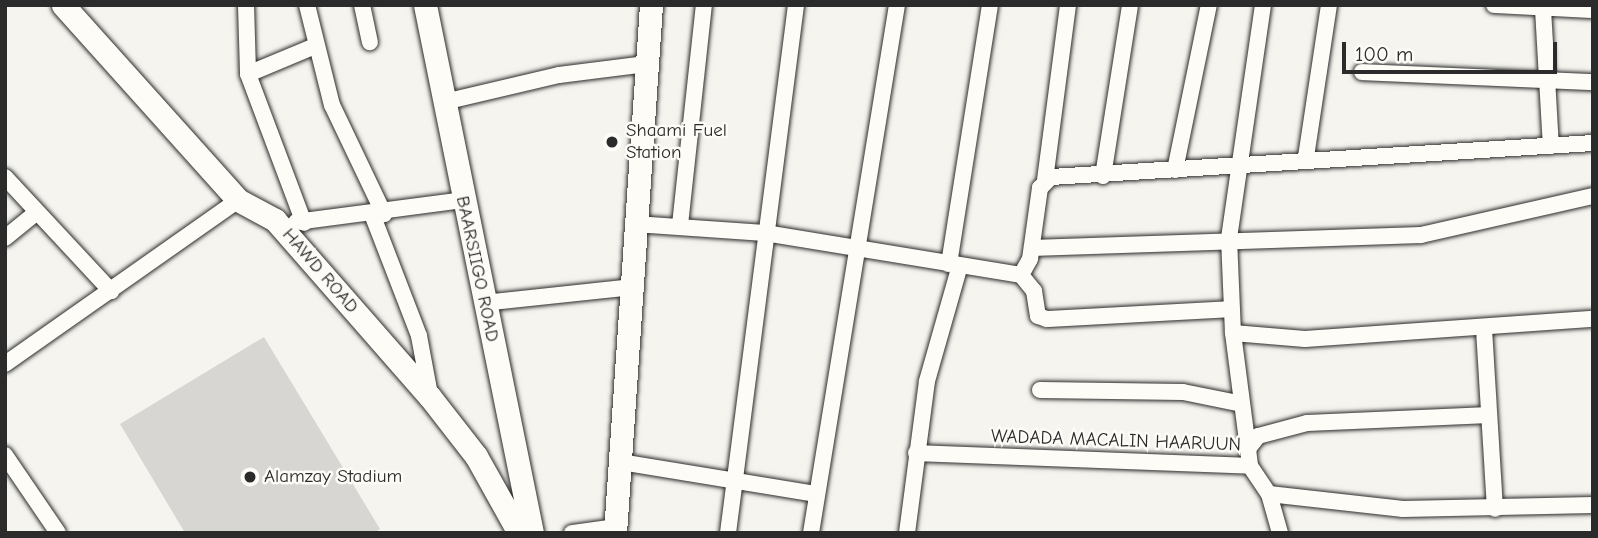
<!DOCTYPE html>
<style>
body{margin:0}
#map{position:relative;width:1598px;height:538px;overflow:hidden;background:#f5f4ef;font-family:"Comic Neue",sans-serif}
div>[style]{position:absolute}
.green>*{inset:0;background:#d7d6d2}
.roads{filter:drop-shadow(0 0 2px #2b2b2b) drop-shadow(0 0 2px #2b2b2b)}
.street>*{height:16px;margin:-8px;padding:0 8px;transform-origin:8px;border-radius:8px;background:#fdfcf7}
.secondary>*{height:23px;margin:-11.5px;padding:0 11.5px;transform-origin:11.5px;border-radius:11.5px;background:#fdfcf7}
.dots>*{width:19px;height:19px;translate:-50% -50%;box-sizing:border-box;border:4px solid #fdfcf7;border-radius:50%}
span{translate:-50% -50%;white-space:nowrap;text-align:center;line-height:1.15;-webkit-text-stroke:5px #fdfcf7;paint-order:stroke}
.poi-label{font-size:19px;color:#2b2b2b}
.left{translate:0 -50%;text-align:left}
.street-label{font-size:19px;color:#2b2b2b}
.frame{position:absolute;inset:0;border:7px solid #2b2b2b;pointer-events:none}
.scale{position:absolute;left:1342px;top:42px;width:215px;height:32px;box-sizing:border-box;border:4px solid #2b2b2b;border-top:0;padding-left:9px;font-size:21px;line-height:24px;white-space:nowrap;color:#2b2b2b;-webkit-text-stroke:5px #fdfcf7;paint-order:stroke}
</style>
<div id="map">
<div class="green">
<i style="clip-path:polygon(264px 337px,380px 529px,374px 533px,185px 533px,120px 424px)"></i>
</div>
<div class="roads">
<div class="street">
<i style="left:246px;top:5px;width:69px;rotate:88.3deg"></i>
<i style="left:248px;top:74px;width:159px;rotate:69.4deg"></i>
<i style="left:307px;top:5px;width:103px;rotate:76deg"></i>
<i style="left:332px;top:105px;width:121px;rotate:64.5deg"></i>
<i style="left:362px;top:5px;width:38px;rotate:78deg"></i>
<i style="left:1263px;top:5px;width:235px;rotate:98.3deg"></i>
<i style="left:1229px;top:238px;width:95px;rotate:87.6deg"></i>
<i style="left:1233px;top:333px;width:72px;rotate:4.8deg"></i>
<i style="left:1305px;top:339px;width:289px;rotate:-4deg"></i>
<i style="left:1494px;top:5px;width:99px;rotate:2.9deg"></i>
<i style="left:1543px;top:9px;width:137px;rotate:86.7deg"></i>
<i style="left:1362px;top:72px;width:231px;rotate:2.5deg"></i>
<i style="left:248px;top:74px;width:73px;rotate:-22.7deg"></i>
<i style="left:444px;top:102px;width:118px;rotate:-13.2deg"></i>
<i style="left:559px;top:75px;width:88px;rotate:-7.2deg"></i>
<i style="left:1306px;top:157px;width:154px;rotate:-81.4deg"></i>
<i style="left:1175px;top:170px;width:168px;rotate:-78.4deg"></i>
<i style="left:1103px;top:176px;width:173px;rotate:-81deg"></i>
<i style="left:5px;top:177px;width:156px;rotate:47.1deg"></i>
<i style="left:1045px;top:180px;width:177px;rotate:-82.5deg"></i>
<i style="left:372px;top:214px;width:131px;rotate:68.9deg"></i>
<i style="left:419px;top:336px;width:60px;rotate:79.4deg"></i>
<i style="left:296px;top:222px;width:168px;rotate:-7.5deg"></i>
<i style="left:635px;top:224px;width:130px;rotate:4deg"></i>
<i style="left:765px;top:233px;width:259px;rotate:9.3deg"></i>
<i style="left:1021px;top:275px;width:21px;rotate:51deg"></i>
<i style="left:1034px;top:291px;width:25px;rotate:81deg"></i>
<i style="left:1038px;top:316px;width:9px;rotate:18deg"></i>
<i style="left:1047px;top:319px;width:183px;rotate:-3.1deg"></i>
<i style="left:680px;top:225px;width:221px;rotate:-83.8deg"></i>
<i style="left:5px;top:238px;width:38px;rotate:-39deg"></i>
<i style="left:1032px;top:248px;width:389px;rotate:-1.9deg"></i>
<i style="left:1421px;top:235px;width:176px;rotate:-12.8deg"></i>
<i style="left:949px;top:264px;width:262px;rotate:-81deg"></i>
<i style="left:1021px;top:275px;width:18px;rotate:-61deg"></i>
<i style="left:1030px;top:259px;width:72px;rotate:-82deg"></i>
<i style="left:1040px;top:188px;width:16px;rotate:-45deg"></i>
<i style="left:1051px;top:177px;width:543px;rotate:-3.59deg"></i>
<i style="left:483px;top:303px;width:150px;rotate:-6.1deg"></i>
<i style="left:1484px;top:329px;width:180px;rotate:86.5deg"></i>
<i style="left:1233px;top:333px;width:117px;rotate:82.6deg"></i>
<i style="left:5px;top:364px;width:285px;rotate:-35.1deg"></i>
<i style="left:1040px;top:390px;width:143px;rotate:0.8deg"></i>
<i style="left:1183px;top:392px;width:60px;rotate:11.5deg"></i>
<i style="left:1489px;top:415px;width:182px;rotate:177.5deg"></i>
<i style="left:1307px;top:423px;width:51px;rotate:165.1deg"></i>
<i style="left:1258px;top:436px;width:16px;rotate:128deg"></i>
<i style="left:1248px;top:449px;width:17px;rotate:83deg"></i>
<i style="left:1250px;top:466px;width:34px;rotate:56deg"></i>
<i style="left:1269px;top:494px;width:135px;rotate:6.4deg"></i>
<i style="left:1403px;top:509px;width:190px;rotate:-1.2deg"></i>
<i style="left:916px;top:453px;width:334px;rotate:2.2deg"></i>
<i style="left:5px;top:455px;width:94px;rotate:55.8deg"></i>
<i style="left:620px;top:462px;width:199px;rotate:9.3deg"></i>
<i style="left:1269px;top:494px;width:41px;rotate:74.2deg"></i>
<i style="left:572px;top:533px;width:44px;rotate:-7.8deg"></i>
<i style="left:728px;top:533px;width:532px;rotate:-82.66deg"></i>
<i style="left:811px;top:533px;width:535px;rotate:-80.75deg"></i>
<i style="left:907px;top:533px;width:153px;rotate:-82.5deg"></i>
<i style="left:927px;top:381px;width:116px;rotate:-74.1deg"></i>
</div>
<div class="secondary">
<i style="left:63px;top:5px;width:262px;rotate:48.1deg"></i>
<i style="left:238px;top:200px;width:42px;rotate:28.4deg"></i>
<i style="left:275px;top:220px;width:235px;rotate:48.8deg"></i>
<i style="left:430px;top:397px;width:75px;rotate:52.1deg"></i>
<i style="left:476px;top:456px;width:88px;rotate:60.8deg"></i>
<i style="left:425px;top:5px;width:539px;rotate:78.54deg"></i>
<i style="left:615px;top:533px;width:529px;rotate:-86.1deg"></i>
</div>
</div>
<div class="dots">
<i style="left:612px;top:142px;background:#2b2b2b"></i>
<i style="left:250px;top:477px;background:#2b2b2b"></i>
</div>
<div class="poi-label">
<span class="left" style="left:626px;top:142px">Shaami Fuel<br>Station</span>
<span class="left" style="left:264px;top:477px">Alamzay Stadium</span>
</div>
<div class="street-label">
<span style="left:477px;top:269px;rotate:78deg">BAARSIIGO ROAD</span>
<span style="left:320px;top:271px;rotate:49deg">HAWD ROAD</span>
<span style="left:1116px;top:441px;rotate:2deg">WADADA MACALIN HAARUUN</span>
</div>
<div class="frame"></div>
<div class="scale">100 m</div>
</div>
